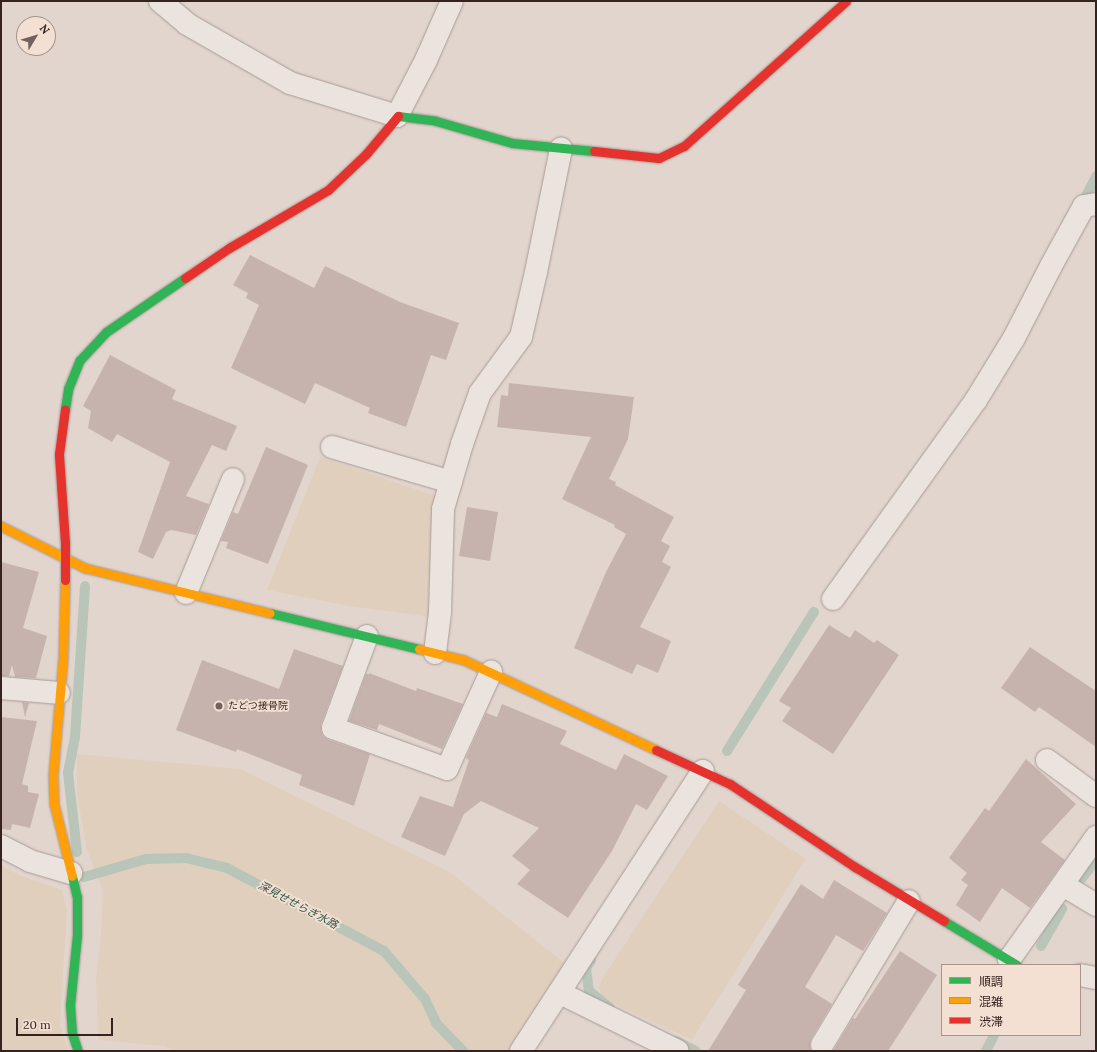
<!DOCTYPE html>
<meta charset="utf-8">
<style>
body{margin:0}
#map{position:relative;width:1097px;height:1052px;overflow:hidden;background:#e2d5cd;font-family:Lora,"Noto Sans JP",serif}
div>[style]{position:absolute}
.farmland>*{inset:0;background:#e1cfbe}
.stream>*{height:10px;margin:-5px;padding:0 5px;transform-origin:5px;border-radius:5px;background:#b8c5b8}
.building>*{inset:0;background:#c6b3ae}
.roads{filter:drop-shadow(0 0 1px #a79b96) drop-shadow(0 0 1px #a79b96)}
.street>*{height:22px;margin:-11px;padding:0 11px;transform-origin:11px;border-radius:11px;background:#eae3de}
.fast>*{height:9px;margin:-4.5px;padding:0 4.5px;transform-origin:4.5px;border-radius:4.5px;background:#30b455}
.slow>*{height:9px;margin:-4.5px;padding:0 4.5px;transform-origin:4.5px;border-radius:4.5px;background:#ff9f0a}
.jam>*{height:9px;margin:-4.5px;padding:0 4.5px;transform-origin:4.5px;border-radius:4.5px;background:#e5322d}
.dots>*{width:11px;height:11px;translate:-50% -50%;box-sizing:border-box;border:2px solid #f3e0d3;border-radius:50%}
span{translate:-50% -50%;white-space:nowrap;text-align:center;line-height:1.15;-webkit-text-stroke:3.5px #f3e0d3;paint-order:stroke}
.poi-label{font-size:10px;color:#35221f}
.left{translate:0 -50%;text-align:left}
.water-label{font-size:11px;color:#2f5446;font-style:italic}
.frame{position:absolute;inset:0;border:2px solid #35221f;pointer-events:none}
.legend{position:absolute;left:941px;top:964px;width:140px;height:72px;box-sizing:border-box;background:#f3e0d3;border:1px solid #a7948b;margin:0;padding:5px 7px;list-style:none;font-size:12px;color:#35221f}
.legend li{display:flex;align-items:center;gap:8px;height:20px}
.legend b{width:20px;border:1px solid #a7948b}
.north{position:absolute;left:16px;top:16px;width:40px;height:40px;box-sizing:border-box;background:#f3e0d3;border:1px solid #a7948b;border-radius:50%;rotate:52deg;font-size:11px;font-weight:700;line-height:16px;text-align:center;color:#35221f}
.north::after{content:'';display:block;margin:auto;width:14px;height:18px;background:#72615c;clip-path:polygon(50% 0,100% 100%,50% 72%,0 100%)}
.scale{position:absolute;left:16px;top:1018px;width:97px;height:18px;box-sizing:border-box;border:2px solid #35221f;border-top:0;padding-left:5px;font-size:12px;line-height:14px;white-space:nowrap;color:#35221f;-webkit-text-stroke:3px #f3e0d3;paint-order:stroke}
</style>
<div id="map">
<div class="farmland">
<i style="clip-path:polygon(320px 457px,439px 497px,431px 617px,349px 606px,267px 590px)"></i>
<i style="clip-path:polygon(77px 754px,241px 769px,451px 873px,568px 966px,512px 1051px,174px 1051px,165px 1046px,98px 1040px,96px 979px,101px 933px,103px 891px,87px 850px,77px 794px)"></i>
<i style="clip-path:polygon(719px 801px,806px 859px,692px 1040px,608px 1001px,602px 996px,599px 988px,602px 979px)"></i>
<i style="clip-path:polygon(1px 865px,19px 875px,62px 890px,67px 911px,60px 1025px,69px 1051px,1px 1051px)"></i>
</div>
<div class="stream">
<i style="left:1081px;top:206px;width:34px;rotate:-63deg"></i>
<i style="left:727px;top:751px;width:164px;rotate:-58deg"></i>
<i style="left:77px;top:852px;width:80px;rotate:-96.5deg"></i>
<i style="left:68px;top:773px;width:37px;rotate:-79deg"></i>
<i style="left:75px;top:737px;width:151px;rotate:-86.2deg"></i>
<i style="left:84px;top:877px;width:65px;rotate:-16.2deg"></i>
<i style="left:146px;top:859px;width:40px;rotate:-1.4deg"></i>
<i style="left:186px;top:858px;width:42px;rotate:13.7deg"></i>
<i style="left:227px;top:868px;width:178px;rotate:27.9deg"></i>
<i style="left:384px;top:951px;width:63px;rotate:49.5deg"></i>
<i style="left:425px;top:999px;width:26px;rotate:65deg"></i>
<i style="left:436px;top:1023px;width:39px;rotate:46deg"></i>
<i style="left:1082px;top:878px;width:23px;rotate:-52deg"></i>
<i style="left:1041px;top:946px;width:43px;rotate:-60.4deg"></i>
<i style="left:591px;top:960px;width:9px;rotate:122deg"></i>
<i style="left:586px;top:968px;width:23px;rotate:83deg"></i>
<i style="left:589px;top:991px;width:27px;rotate:39deg"></i>
<i style="left:676px;top:1041px;width:22px;rotate:27deg"></i>
<i style="left:986px;top:1051px;width:18px;rotate:-63deg"></i>
</div>
<div class="building">
<i style="clip-path:polygon(250px 255px,314px 288px,325px 266px,400px 302px,459px 323px,446px 360px,431px 355px,406px 427px,368px 413px,370px 408px,315px 383px,305px 404px,231px 368px,259px 305px,246px 298px,248px 293px,233px 285px)"></i>
<i style="clip-path:polygon(110px 355px,176px 390px,172px 399px,237px 426px,226px 451px,212px 445px,186px 496px,209px 504px,196px 535px,171px 530px,166px 532px,153px 559px,138px 552px,170px 462px,117px 434px,112px 442px,88px 428px,91px 411px,83px 406px)"></i>
<i style="clip-path:polygon(509px 383px,634px 397px,628px 439px,609px 479px,616px 482px,615px 485px,674px 517px,661px 541px,670px 546px,662px 562px,671px 567px,640px 627px,671px 641px,658px 673px,637px 664px,632px 674px,574px 648px,606px 572px,626px 534px,614px 527px,615px 525px,562px 499px,591px 437px,497px 427px,501px 395px,508px 396px)"></i>
<i style="clip-path:polygon(266px 447px,308px 465px,268px 564px,226px 548px,228px 542px,221px 541px,233px 512px,238px 514px)"></i>
<i style="clip-path:polygon(467px 507px,498px 512px,490px 561px,459px 556px)"></i>
<i style="clip-path:polygon(1px 562px,39px 572px,23px 628px,47px 636px,36px 678px,15px 677px,12px 665px,9px 676px,1px 676px)"></i>
<i style="clip-path:polygon(829px 625px,850px 638px,855px 630px,874px 643px,877px 640px,899px 655px,833px 754px,782px 721px,791px 708px,779px 701px)"></i>
<i style="clip-path:polygon(1030px 647px,1096px 691px,1096px 747px,1039px 707px,1035px 712px,1001px 688px)"></i>
<i style="clip-path:polygon(294px 649px,343px 666px,321px 724px,321px 730px,323px 736px,329px 740px,370px 754px,354px 806px,299px 785px,302px 775px,237px 749px,236px 752px,176px 730px,202px 660px,279px 689px)"></i>
<i style="clip-path:polygon(369px 673px,416px 691px,417px 688px,463px 704px,442px 749px,379px 724px,377px 730px,349px 721px,366px 674px,369px 674px)"></i>
<i style="clip-path:polygon(22px 702px,29px 703px,25px 717px)"></i>
<i style="clip-path:polygon(502px 704px,567px 731px,560px 744px,616px 770px,624px 754px,668px 776px,647px 810px,636px 804px,612px 851px,568px 918px,517px 884px,530px 870px,512px 856px,539px 828px,481px 801px,464px 814px,445px 856px,401px 837px,420px 796px,453px 807px,469px 760px,466px 758px,486px 713px,497px 717px)"></i>
<i style="clip-path:polygon(1px 717px,37px 721px,22px 784px,28px 786px,28px 792px,39px 794px,30px 828px,12px 824px,11px 830px,1px 829px)"></i>
<i style="clip-path:polygon(1026px 759px,1076px 804px,1041px 842px,1065px 860px,1030px 908px,1002px 888px,980px 922px,956px 905px,968px 885px,961px 880px,967px 873px,949px 858px,985px 808px,989px 811px)"></i>
<i style="clip-path:polygon(834px 880px,887px 913px,863px 951px,836px 935px,805px 987px,832px 1004px,811px 1039px,810px 1045px,811px 1051px,708px 1051px,746px 990px,738px 985px,801px 884px,823px 899px)"></i>
<i style="clip-path:polygon(900px 951px,937px 975px,888px 1051px,833px 1051px,853px 1018px,855px 1019px)"></i>
</div>
<div class="roads">
<div class="street">
<i style="left:160px;top:1px;width:35px;rotate:40deg"></i>
<i style="left:187px;top:24px;width:119px;rotate:29.8deg"></i>
<i style="left:290px;top:83px;width:112px;rotate:17.1deg"></i>
<i style="left:397px;top:116px;width:63px;rotate:-62.6deg"></i>
<i style="left:426px;top:60px;width:64px;rotate:-66.2deg"></i>
<i style="left:332px;top:447px;width:124px;rotate:16.4deg"></i>
<i style="left:186px;top:593px;width:123px;rotate:-67.6deg"></i>
<i style="left:833px;top:599px;width:245px;rotate:-54.3deg"></i>
<i style="left:976px;top:400px;width:73px;rotate:-58.5deg"></i>
<i style="left:1014px;top:338px;width:81px;rotate:-62.8deg"></i>
<i style="left:1051px;top:266px;width:68px;rotate:-61.2deg"></i>
<i style="left:1084px;top:206px;width:12px;rotate:-9deg"></i>
<i style="left:367px;top:636px;width:98px;rotate:110.3deg"></i>
<i style="left:333px;top:728px;width:121px;rotate:19.8deg"></i>
<i style="left:447px;top:769px;width:107px;rotate:-65.6deg"></i>
<i style="left:435px;top:653px;width:41px;rotate:-83deg"></i>
<i style="left:440px;top:612px;width:103px;rotate:-88.3deg"></i>
<i style="left:443px;top:509px;width:68px;rotate:-73.7deg"></i>
<i style="left:462px;top:444px;width:54px;rotate:-70.6deg"></i>
<i style="left:480px;top:393px;width:69px;rotate:-53.8deg"></i>
<i style="left:521px;top:337px;width:67px;rotate:-77deg"></i>
<i style="left:536px;top:272px;width:126px;rotate:-78.5deg"></i>
<i style="left:1px;top:688px;width:58px;rotate:4.9deg"></i>
<i style="left:1047px;top:760px;width:61px;rotate:36.3deg"></i>
<i style="left:1px;top:846px;width:33px;rotate:27deg"></i>
<i style="left:30px;top:861px;width:43px;rotate:16.3deg"></i>
<i style="left:1063px;top:885px;width:39px;rotate:31deg"></i>
<i style="left:1009px;top:960px;width:151px;rotate:-54.7deg"></i>
<i style="left:1080px;top:975px;width:16px;rotate:11deg"></i>
<i style="left:560px;top:993px;width:131px;rotate:26.2deg"></i>
<i style="left:822px;top:1045px;width:168px;rotate:-58.9deg"></i>
<i style="left:521px;top:1051px;width:334px;rotate:-57deg"></i>
</div>
<div class="fast">
<i style="left:398px;top:116px;width:38px;rotate:7deg"></i>
<i style="left:436px;top:121px;width:79px;rotate:16.1deg"></i>
<i style="left:512px;top:143px;width:82px;rotate:5.6deg"></i>
<i style="left:65px;top:409px;width:20px;rotate:-81deg"></i>
<i style="left:68px;top:389px;width:31px;rotate:-68deg"></i>
<i style="left:80px;top:360px;width:38px;rotate:-47deg"></i>
<i style="left:106px;top:332px;width:96px;rotate:-34.4deg"></i>
<i style="left:270px;top:613px;width:153px;rotate:13.6deg"></i>
<i style="left:72px;top:876px;width:22px;rotate:77deg"></i>
<i style="left:77px;top:897px;width:38px;rotate:90deg"></i>
<i style="left:77px;top:935px;width:70px;rotate:95.7deg"></i>
<i style="left:70px;top:1005px;width:28px;rotate:86deg"></i>
<i style="left:72px;top:1033px;width:19px;rotate:72deg"></i>
<i style="left:944px;top:921px;width:85px;rotate:31.1deg"></i>
</div>
<div class="slow">
<i style="left:1px;top:526px;width:94px;rotate:26.6deg"></i>
<i style="left:85px;top:568px;width:190px;rotate:13.7deg"></i>
<i style="left:65px;top:580px;width:78px;rotate:91.5deg"></i>
<i style="left:63px;top:658px;width:117px;rotate:94.9deg"></i>
<i style="left:53px;top:775px;width:29px;rotate:88deg"></i>
<i style="left:54px;top:804px;width:74px;rotate:76deg"></i>
<i style="left:419px;top:649px;width:46px;rotate:13.7deg"></i>
<i style="left:464px;top:660px;width:212px;rotate:25.1deg"></i>
</div>
<div class="jam">
<i style="left:594px;top:151px;width:65px;rotate:6.1deg"></i>
<i style="left:659px;top:158px;width:28px;rotate:-26deg"></i>
<i style="left:684px;top:146px;width:217px;rotate:-41.8deg"></i>
<i style="left:185px;top:278px;width:53px;rotate:-34.3deg"></i>
<i style="left:229px;top:248px;width:115px;rotate:-30.4deg"></i>
<i style="left:328px;top:190px;width:52px;rotate:-43.5deg"></i>
<i style="left:366px;top:154px;width:50px;rotate:-49.9deg"></i>
<i style="left:65px;top:580px;width:37px;rotate:-90deg"></i>
<i style="left:65px;top:543px;width:89px;rotate:-93.9deg"></i>
<i style="left:59px;top:454px;width:45px;rotate:-82.4deg"></i>
<i style="left:656px;top:750px;width:81px;rotate:24.7deg"></i>
<i style="left:730px;top:784px;width:150px;rotate:33.6deg"></i>
<i style="left:855px;top:867px;width:104px;rotate:31.2deg"></i>
</div>
</div>
<div class="dots">
<i style="left:219px;top:706px;background:#72615c"></i>
</div>
<div class="poi-label">
<span class="left" style="left:228px;top:706px">たどつ接骨院</span>
</div>
<div class="water-label">
<span style="left:298px;top:905px;rotate:28deg">深見せせらぎ水路</span>
</div>
<div class="frame"></div>
<ul class="legend">
<li><b style="height:5px;background:#30b455"></b>順調</li>
<li><b style="height:5px;background:#ff9f0a"></b>混雑</li>
<li><b style="height:5px;background:#e5322d"></b>渋滞</li>
</ul>
<div class="north">N</div>
<div class="scale">20 m</div>
</div>
